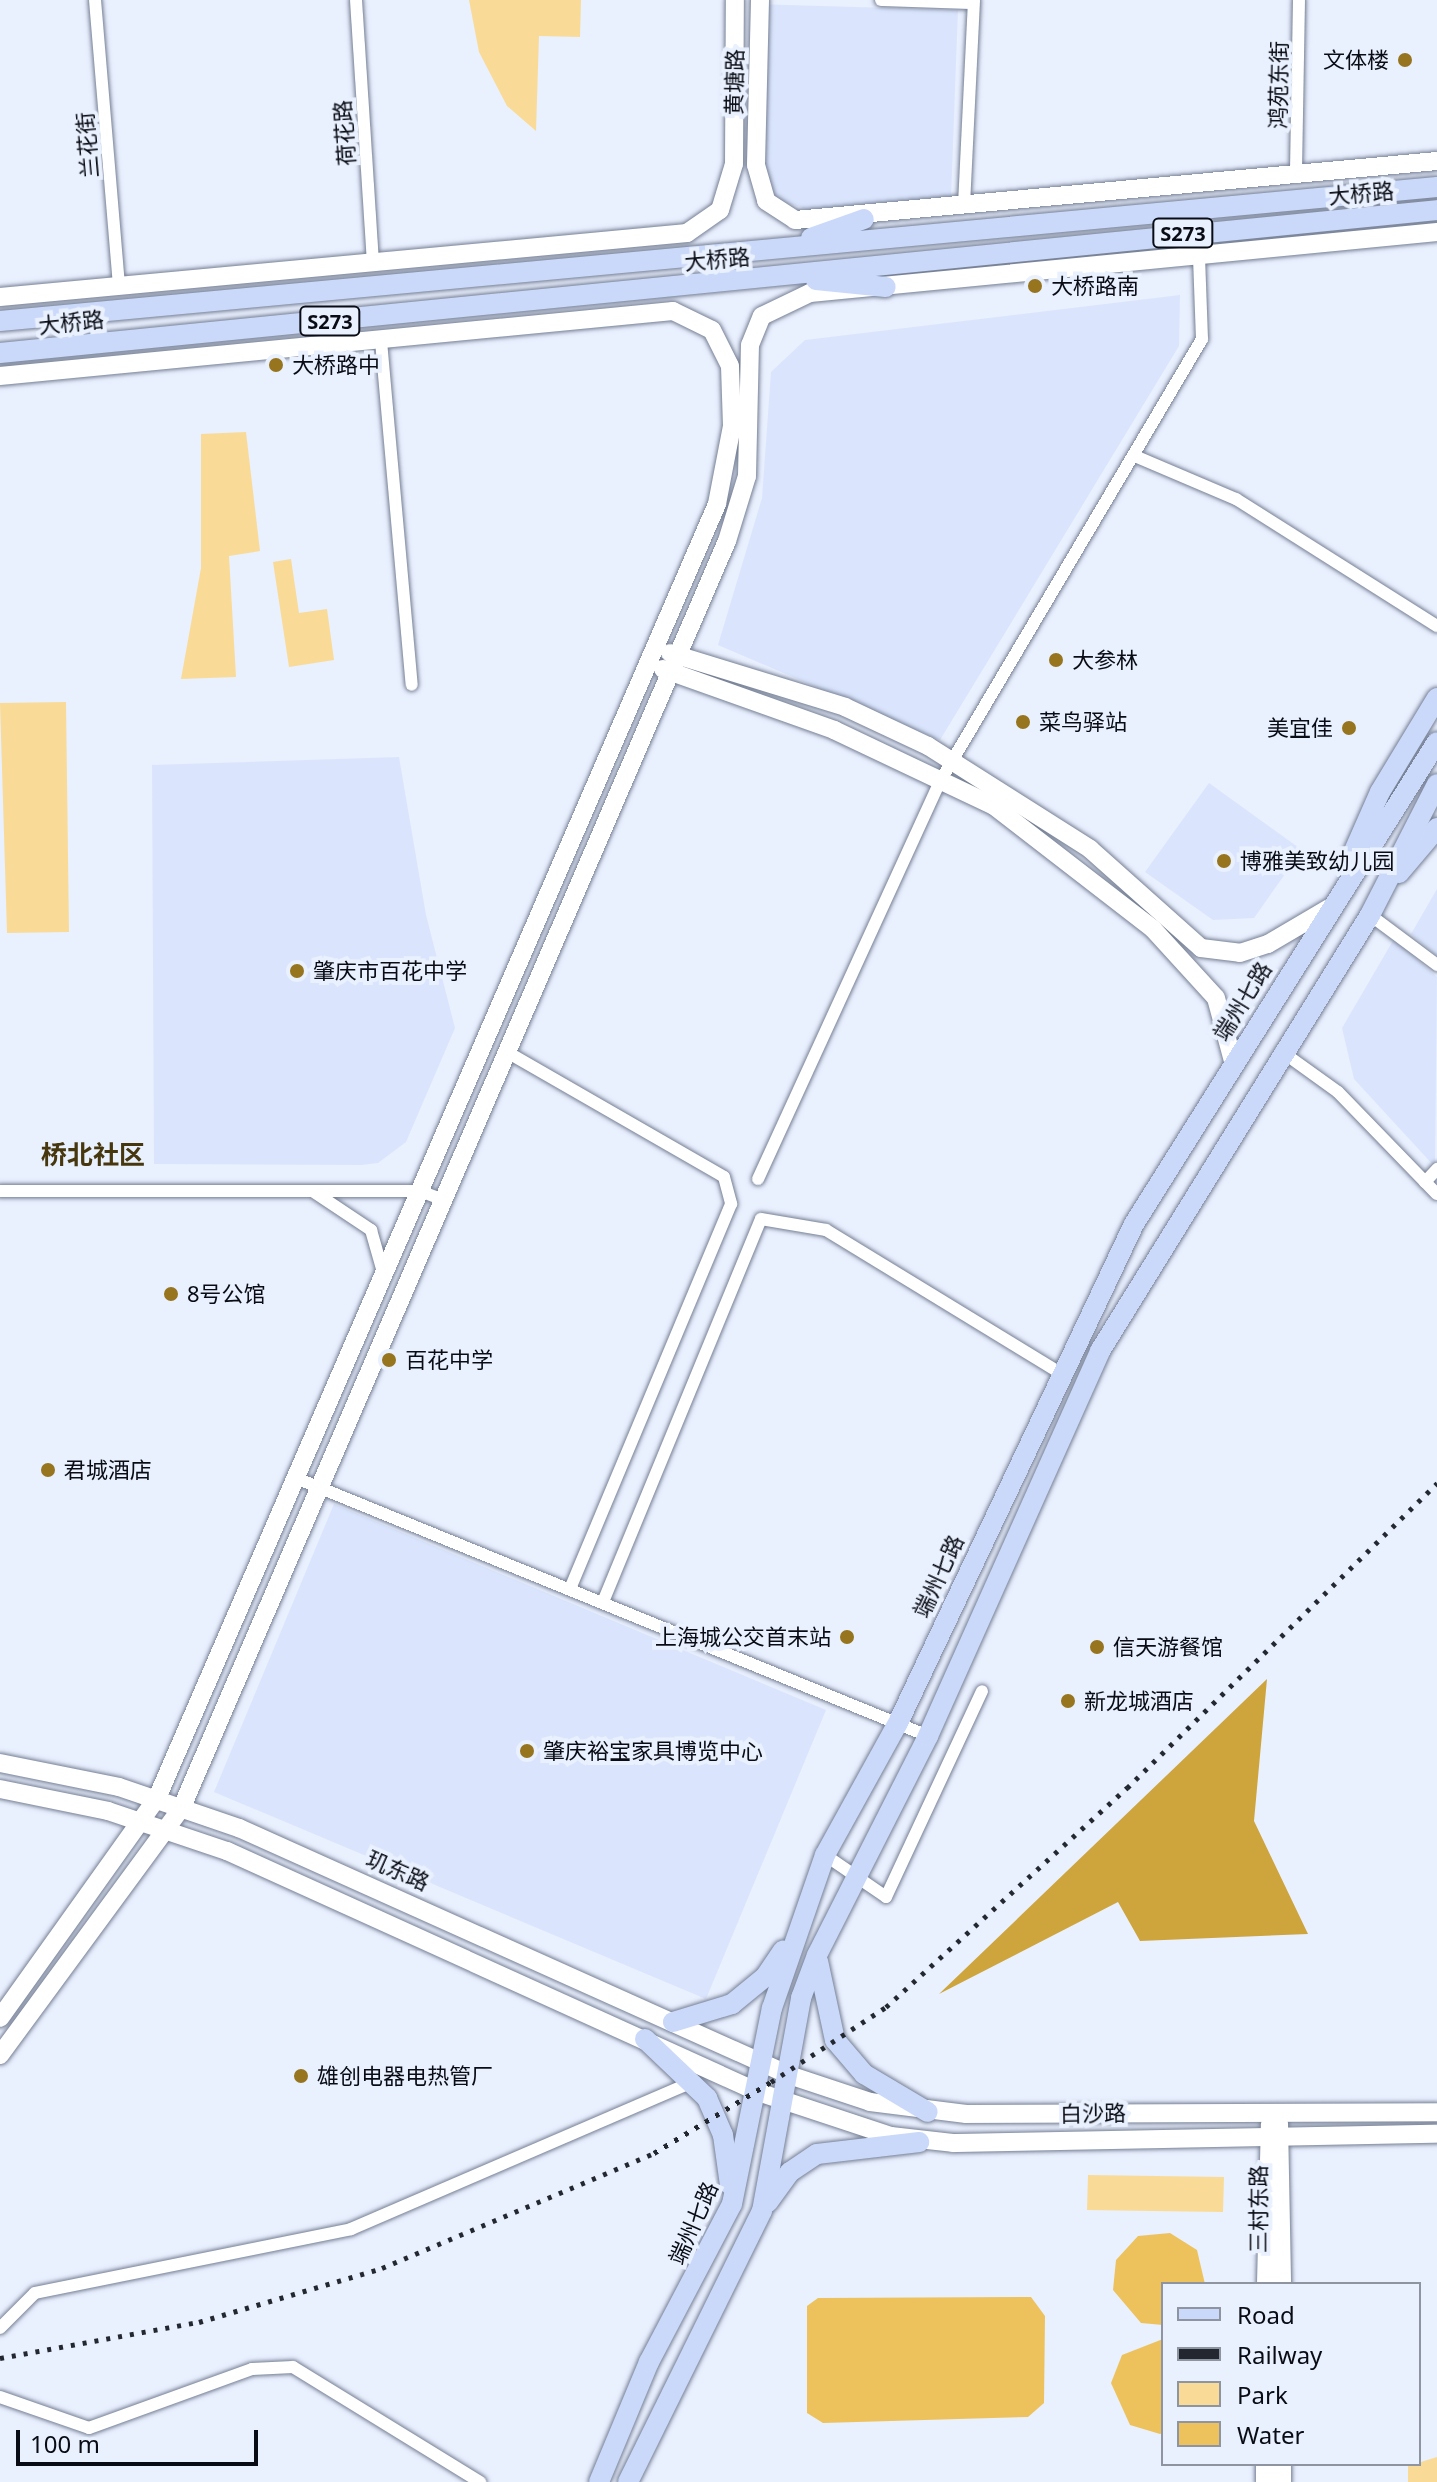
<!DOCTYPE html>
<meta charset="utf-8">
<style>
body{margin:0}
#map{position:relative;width:1437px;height:2482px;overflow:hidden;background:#e9f0fe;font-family:"Noto Sans","Noto Sans SC",sans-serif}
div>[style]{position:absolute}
.built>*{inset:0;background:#dae5fd}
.green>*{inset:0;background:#f9db97}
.forest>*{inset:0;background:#cea53c}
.water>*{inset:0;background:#edc25d}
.roads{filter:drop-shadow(0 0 2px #757f94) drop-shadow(0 0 2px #757f94)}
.street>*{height:12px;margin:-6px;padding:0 6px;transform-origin:6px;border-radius:6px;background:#fff}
.secondary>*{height:18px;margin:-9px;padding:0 9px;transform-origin:9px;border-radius:9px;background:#fff}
.primary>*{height:20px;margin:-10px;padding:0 10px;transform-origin:10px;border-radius:10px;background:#cad9fa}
.rail>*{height:5px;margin-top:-2.5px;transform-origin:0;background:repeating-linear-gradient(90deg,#23272f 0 4px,transparent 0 12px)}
.dots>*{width:22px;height:22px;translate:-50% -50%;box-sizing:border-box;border:4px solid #e9f0fe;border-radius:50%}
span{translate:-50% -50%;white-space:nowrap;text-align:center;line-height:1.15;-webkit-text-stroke:8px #e9f0fe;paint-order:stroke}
.shield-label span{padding:2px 6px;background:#e9f0fe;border:2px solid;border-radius:6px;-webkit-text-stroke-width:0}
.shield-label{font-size:20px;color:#090c14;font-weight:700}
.poi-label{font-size:22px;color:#090c14}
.right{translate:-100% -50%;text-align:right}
.left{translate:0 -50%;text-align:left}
.street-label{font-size:22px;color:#090c14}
.quarter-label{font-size:26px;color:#47370e;font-weight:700}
.legend{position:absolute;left:1161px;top:2282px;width:260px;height:184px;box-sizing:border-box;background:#e9f0fe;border:2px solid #8f95a0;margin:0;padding:10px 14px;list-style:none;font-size:24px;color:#090c14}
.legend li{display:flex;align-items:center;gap:16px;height:40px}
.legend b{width:40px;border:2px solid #8f95a0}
.scale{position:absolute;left:16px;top:2430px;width:242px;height:36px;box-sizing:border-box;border:4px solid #090c14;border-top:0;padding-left:10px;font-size:24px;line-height:28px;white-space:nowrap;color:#090c14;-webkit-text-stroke:6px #e9f0fe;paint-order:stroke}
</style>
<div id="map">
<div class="built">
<i style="clip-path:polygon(757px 4px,958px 10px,951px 197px,810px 210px,777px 200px,761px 182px)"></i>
<i style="clip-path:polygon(1180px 295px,1179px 346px,940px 740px,718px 645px,762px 498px,771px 372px,805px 340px)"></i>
<i style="clip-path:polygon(399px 757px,426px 915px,455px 1028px,406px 1142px,378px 1163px,361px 1165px,154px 1164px,152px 765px)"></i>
<i style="clip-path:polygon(1209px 783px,1302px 850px,1254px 918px,1213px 920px,1145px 872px)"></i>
<i style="clip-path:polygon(1437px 889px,1437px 956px,1411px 934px)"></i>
<i style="clip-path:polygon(1394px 939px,1437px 977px,1435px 1167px,1354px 1079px,1342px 1028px)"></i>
<i style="clip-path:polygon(334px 1504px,826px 1710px,706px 1999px,214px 1792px)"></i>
</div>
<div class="green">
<i style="clip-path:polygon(469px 0,581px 0,580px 37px,539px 36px,536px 131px,507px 106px,479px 52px)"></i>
<i style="clip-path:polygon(246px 432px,260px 551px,229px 556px,236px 677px,181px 679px,201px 568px,201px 434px)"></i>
<i style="clip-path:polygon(291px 559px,299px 613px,327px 609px,334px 660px,289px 667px,273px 562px)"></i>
<i style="clip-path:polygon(66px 702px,69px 932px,7px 933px,0 703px)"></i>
<i style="clip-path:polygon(1088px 2175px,1224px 2177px,1223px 2212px,1087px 2210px)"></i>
<i style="clip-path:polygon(1437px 2457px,1437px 2482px,1408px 2482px,1408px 2466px)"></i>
</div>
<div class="forest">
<i style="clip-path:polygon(1267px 1679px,1254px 1821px,1308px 1934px,1140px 1941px,1118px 1902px,939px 1994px)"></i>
</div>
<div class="water">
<i style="clip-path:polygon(1170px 2233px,1197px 2250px,1205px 2284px,1163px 2284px,1163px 2325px,1141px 2323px,1113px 2290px,1116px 2260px,1138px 2236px)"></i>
<i style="clip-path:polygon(1031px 2297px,1045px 2316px,1044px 2403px,1028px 2417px,823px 2423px,807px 2413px,807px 2306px,818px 2298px)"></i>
<i style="clip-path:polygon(1163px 2339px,1163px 2433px,1160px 2434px,1130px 2425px,1111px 2383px,1122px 2355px)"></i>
</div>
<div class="roads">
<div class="street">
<i style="left:95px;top:0;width:287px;rotate:85.2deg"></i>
<i style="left:356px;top:0;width:264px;rotate:86.3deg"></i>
<i style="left:881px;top:0;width:91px;rotate:1.9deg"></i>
<i style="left:1296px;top:171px;width:171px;rotate:-89deg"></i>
<i style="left:964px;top:205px;width:205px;rotate:-87.2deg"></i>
<i style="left:381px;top:341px;width:345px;rotate:84.9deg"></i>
<i style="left:1135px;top:456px;width:110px;rotate:23.1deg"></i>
<i style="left:1236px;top:499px;width:238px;rotate:32.3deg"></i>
<i style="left:1370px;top:915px;width:84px;rotate:36.7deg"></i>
<i style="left:1281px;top:1051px;width:70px;rotate:35.7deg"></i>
<i style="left:1338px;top:1092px;width:142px;rotate:45.9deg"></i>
<i style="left:507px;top:1052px;width:250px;rotate:29.9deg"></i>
<i style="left:724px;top:1177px;width:28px;rotate:75deg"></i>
<i style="left:731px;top:1204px;width:417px;rotate:112.7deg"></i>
<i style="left:758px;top:1179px;width:441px;rotate:-65.4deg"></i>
<i style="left:942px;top:778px;width:510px;rotate:-59.36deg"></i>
<i style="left:1202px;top:339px;width:83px;rotate:-92.1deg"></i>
<i style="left:1425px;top:1182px;width:18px;rotate:-47deg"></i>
<i style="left:0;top:1191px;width:420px"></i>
<i style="left:420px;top:1191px;width:25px;rotate:21deg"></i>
<i style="left:314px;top:1192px;width:69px;rotate:33.7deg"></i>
<i style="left:371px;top:1230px;width:44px;rotate:74.1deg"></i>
<i style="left:296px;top:1478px;width:683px;rotate:22.21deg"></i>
<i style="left:603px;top:1602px;width:414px;rotate:-67.6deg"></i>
<i style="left:761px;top:1219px;width:66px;rotate:9.6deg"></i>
<i style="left:826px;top:1230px;width:273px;rotate:31.4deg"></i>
<i style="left:825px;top:1855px;width:74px;rotate:34.5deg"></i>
<i style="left:886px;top:1897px;width:227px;rotate:-65deg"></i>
<i style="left:0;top:2328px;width:49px;rotate:-45deg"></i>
<i style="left:35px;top:2293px;width:322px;rotate:-11.4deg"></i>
<i style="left:351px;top:2229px;width:372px;rotate:-23.3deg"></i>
<i style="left:0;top:2397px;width:94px;rotate:19.2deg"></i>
<i style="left:89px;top:2428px;width:173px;rotate:-19.9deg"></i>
<i style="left:252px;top:2369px;width:41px;rotate:-2.8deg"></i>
<i style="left:293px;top:2367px;width:220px;rotate:31.6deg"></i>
</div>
<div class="secondary">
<i style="left:760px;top:0;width:165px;rotate:91.4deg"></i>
<i style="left:756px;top:165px;width:37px;rotate:74deg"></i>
<i style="left:766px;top:201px;width:35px;rotate:33deg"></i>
<i style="left:795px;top:220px;width:645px;rotate:-5.25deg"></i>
<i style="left:0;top:297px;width:690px;rotate:-5.32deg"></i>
<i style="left:687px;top:233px;width:40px;rotate:-34.9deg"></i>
<i style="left:720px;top:210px;width:48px;rotate:-73.1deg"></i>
<i style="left:734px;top:164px;width:164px;rotate:-89.7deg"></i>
<i style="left:0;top:376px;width:676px;rotate:-5.52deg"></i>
<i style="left:673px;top:311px;width:43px;rotate:26deg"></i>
<i style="left:712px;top:330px;width:40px;rotate:63.4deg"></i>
<i style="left:730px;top:366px;width:60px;rotate:88.1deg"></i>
<i style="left:732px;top:426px;width:79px;rotate:100.9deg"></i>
<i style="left:717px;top:504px;width:1410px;rotate:113.4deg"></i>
<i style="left:157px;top:1798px;width:270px;rotate:125.5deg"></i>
<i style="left:670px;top:653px;width:183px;rotate:17.1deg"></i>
<i style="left:845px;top:707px;width:92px;rotate:25.2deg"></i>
<i style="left:928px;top:746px;width:192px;rotate:32.4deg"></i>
<i style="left:1090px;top:849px;width:149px;rotate:41.7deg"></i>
<i style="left:1201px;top:948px;width:39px;rotate:7deg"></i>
<i style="left:1240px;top:953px;width:29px;rotate:-18deg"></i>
<i style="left:1268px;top:944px;width:71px;rotate:-30.5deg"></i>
<i style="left:663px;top:669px;width:182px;rotate:19.6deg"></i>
<i style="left:834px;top:730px;width:177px;rotate:25.4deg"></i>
<i style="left:994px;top:806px;width:201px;rotate:37.7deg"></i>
<i style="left:1153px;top:929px;width:93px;rotate:47.6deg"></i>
<i style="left:1216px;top:998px;width:65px;rotate:74.9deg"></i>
<i style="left:0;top:1763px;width:121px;rotate:11.4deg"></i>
<i style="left:119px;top:1787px;width:127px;rotate:18.9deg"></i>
<i style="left:239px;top:1828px;width:603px;rotate:24.18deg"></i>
<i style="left:789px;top:2075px;width:85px;rotate:18.4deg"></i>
<i style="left:870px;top:2102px;width:97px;rotate:7.1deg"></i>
<i style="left:966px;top:2114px;width:471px;rotate:-0.2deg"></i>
<i style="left:0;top:1789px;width:110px;rotate:11.5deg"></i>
<i style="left:108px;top:1811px;width:126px;rotate:18.6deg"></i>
<i style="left:227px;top:1851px;width:583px;rotate:24.41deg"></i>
<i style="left:758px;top:2092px;width:140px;rotate:18.3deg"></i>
<i style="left:891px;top:2136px;width:62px;rotate:6.4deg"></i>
<i style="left:953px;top:2143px;width:484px;rotate:-1.1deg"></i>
<i style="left:0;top:2055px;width:308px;rotate:-53.7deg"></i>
<i style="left:182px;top:1807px;width:1378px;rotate:-66.71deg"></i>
<i style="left:727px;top:541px;width:68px;rotate:-72.9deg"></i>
<i style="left:747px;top:476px;width:131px;rotate:-88.7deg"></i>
<i style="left:750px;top:345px;width:31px;rotate:-68deg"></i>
<i style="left:762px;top:316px;width:53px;rotate:-25.6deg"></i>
<i style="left:810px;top:293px;width:630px;rotate:-5.56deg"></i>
<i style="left:1279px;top:2123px;width:161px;rotate:88.9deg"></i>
<i style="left:1266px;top:2284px;width:160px;rotate:-88.6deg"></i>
<i style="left:1265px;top:2482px;width:18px;rotate:-90deg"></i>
<i style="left:1282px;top:2482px;width:18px;rotate:-90deg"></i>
</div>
<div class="primary">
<i style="left:811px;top:238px;width:56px;rotate:-19.7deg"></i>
<i style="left:816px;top:280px;width:70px;rotate:5.7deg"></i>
<i style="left:0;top:321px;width:1443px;rotate:-5.33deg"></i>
<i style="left:0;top:353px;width:1444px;rotate:-5.68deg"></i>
<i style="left:1350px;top:860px;width:74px;rotate:-66.2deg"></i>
<i style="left:1380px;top:792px;width:110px;rotate:-58.8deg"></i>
<i style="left:1399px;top:873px;width:59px;rotate:-49.8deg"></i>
<i style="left:818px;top:1961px;width:81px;rotate:77.9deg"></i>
<i style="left:835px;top:2040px;width:45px;rotate:49.5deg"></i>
<i style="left:864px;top:2074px;width:74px;rotate:30.7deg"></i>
<i style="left:673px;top:2022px;width:62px;rotate:-17deg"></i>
<i style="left:732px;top:2004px;width:43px;rotate:-39.3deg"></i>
<i style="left:765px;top:1977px;width:32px;rotate:-56deg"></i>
<i style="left:645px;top:2039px;width:86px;rotate:43.6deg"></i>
<i style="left:707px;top:2098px;width:40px;rotate:66.6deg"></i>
<i style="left:723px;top:2135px;width:50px;rotate:82deg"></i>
<i style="left:768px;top:2202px;width:37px;rotate:-54deg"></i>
<i style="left:790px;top:2172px;width:32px;rotate:-34deg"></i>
<i style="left:817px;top:2154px;width:103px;rotate:-6.7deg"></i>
<i style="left:599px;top:2482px;width:130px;rotate:-67.4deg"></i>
<i style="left:649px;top:2362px;width:178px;rotate:-62.3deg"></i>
<i style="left:732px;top:2204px;width:200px;rotate:-78.5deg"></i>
<i style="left:772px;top:2008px;width:162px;rotate:-70.9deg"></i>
<i style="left:825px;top:1855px;width:151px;rotate:-61.1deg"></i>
<i style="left:898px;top:1723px;width:552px;rotate:-64.69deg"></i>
<i style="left:1134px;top:1224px;width:569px;rotate:-57.85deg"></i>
<i style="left:628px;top:2482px;width:302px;rotate:-63.7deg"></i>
<i style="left:762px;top:2211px;width:217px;rotate:-79.6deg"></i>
<i style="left:801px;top:1998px;width:46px;rotate:-69.6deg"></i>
<i style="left:817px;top:1955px;width:246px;rotate:-63.1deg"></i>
<i style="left:928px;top:1736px;width:422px;rotate:-65.9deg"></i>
<i style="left:1100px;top:1351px;width:513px;rotate:-58.23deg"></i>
<i style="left:1370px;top:915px;width:147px;rotate:-62.9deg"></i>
</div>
</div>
<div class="rail">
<i style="left:0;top:2358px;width:202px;rotate:-10.3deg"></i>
<i style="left:199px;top:2322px;width:191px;rotate:-16.4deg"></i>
<i style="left:382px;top:2268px;width:295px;rotate:-22.9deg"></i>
<i style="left:654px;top:2153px;width:137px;rotate:-31.3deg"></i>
<i style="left:771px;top:2082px;width:137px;rotate:-33.1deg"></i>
<i style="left:886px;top:2007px;width:326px;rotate:-42.3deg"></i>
<i style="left:1127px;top:1788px;width:435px;rotate:-44.5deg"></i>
</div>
<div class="dots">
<i style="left:1405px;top:60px;background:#97751e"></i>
<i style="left:1035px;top:286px;background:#97751e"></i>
<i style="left:276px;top:365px;background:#97751e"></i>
<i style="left:1056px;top:660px;background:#97751e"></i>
<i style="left:1023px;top:722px;background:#97751e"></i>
<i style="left:1349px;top:728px;background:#97751e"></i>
<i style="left:1224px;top:861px;background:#97751e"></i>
<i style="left:297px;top:971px;background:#97751e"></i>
<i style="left:171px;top:1294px;background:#97751e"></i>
<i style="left:389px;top:1360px;background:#97751e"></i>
<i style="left:48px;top:1470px;background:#97751e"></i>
<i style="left:847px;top:1637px;background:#97751e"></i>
<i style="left:1097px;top:1647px;background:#97751e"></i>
<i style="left:1068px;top:1701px;background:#97751e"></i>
<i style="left:527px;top:1751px;background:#97751e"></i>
<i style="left:301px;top:2076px;background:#97751e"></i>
</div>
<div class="shield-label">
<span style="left:1183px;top:233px">S273</span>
<span style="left:330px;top:321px">S273</span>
</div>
<div class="poi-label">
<span class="right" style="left:1389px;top:60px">文体楼</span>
<span class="left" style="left:1051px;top:286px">大桥路南</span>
<span class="left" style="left:292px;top:365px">大桥路中</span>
<span class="left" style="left:1072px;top:660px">大参林</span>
<span class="left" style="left:1039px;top:722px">菜鸟驿站</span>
<span class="right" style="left:1333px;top:728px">美宜佳</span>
<span class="left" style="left:1240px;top:861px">博雅美致幼儿园</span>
<span class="left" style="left:313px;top:971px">肇庆市百花中学</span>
<span class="left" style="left:187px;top:1294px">8号公馆</span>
<span class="left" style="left:405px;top:1360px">百花中学</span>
<span class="left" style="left:64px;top:1470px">君城酒店</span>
<span class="right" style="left:831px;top:1637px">上海城公交首末站</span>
<span class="left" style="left:1113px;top:1647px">信天游餐馆</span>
<span class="left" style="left:1084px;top:1701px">新龙城酒店</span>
<span class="left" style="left:543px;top:1751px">肇庆裕宝家具博览中心</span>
<span class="left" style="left:317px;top:2076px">雄创电器电热管厂</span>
</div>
<div class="street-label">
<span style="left:734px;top:82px;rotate:-89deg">黄塘路</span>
<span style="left:1278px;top:85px;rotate:-89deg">鸿苑东街</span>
<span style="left:344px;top:133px;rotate:-94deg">荷花路</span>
<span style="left:87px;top:145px;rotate:-95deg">兰花街</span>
<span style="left:1361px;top:193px;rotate:-5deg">大桥路</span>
<span style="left:717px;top:259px;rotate:-5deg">大桥路</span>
<span style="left:71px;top:322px;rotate:-6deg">大桥路</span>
<span style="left:1242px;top:1001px;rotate:-58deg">端州七路</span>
<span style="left:938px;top:1576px;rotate:-65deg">端州七路</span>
<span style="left:398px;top:1870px;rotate:24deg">玑东路</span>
<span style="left:1093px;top:2113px;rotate:-1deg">白沙路</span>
<span style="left:1258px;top:2209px;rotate:-90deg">三村东路</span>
<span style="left:693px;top:2223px;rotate:-66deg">端州七路</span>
</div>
<div class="quarter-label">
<span style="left:93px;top:1155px">桥北社区</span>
</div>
<ul class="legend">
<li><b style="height:10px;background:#cad9fa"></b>Road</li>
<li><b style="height:10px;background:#23272f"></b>Railway</li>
<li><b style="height:22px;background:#f9db97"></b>Park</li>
<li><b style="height:22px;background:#edc25d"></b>Water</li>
</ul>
<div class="scale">100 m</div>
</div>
